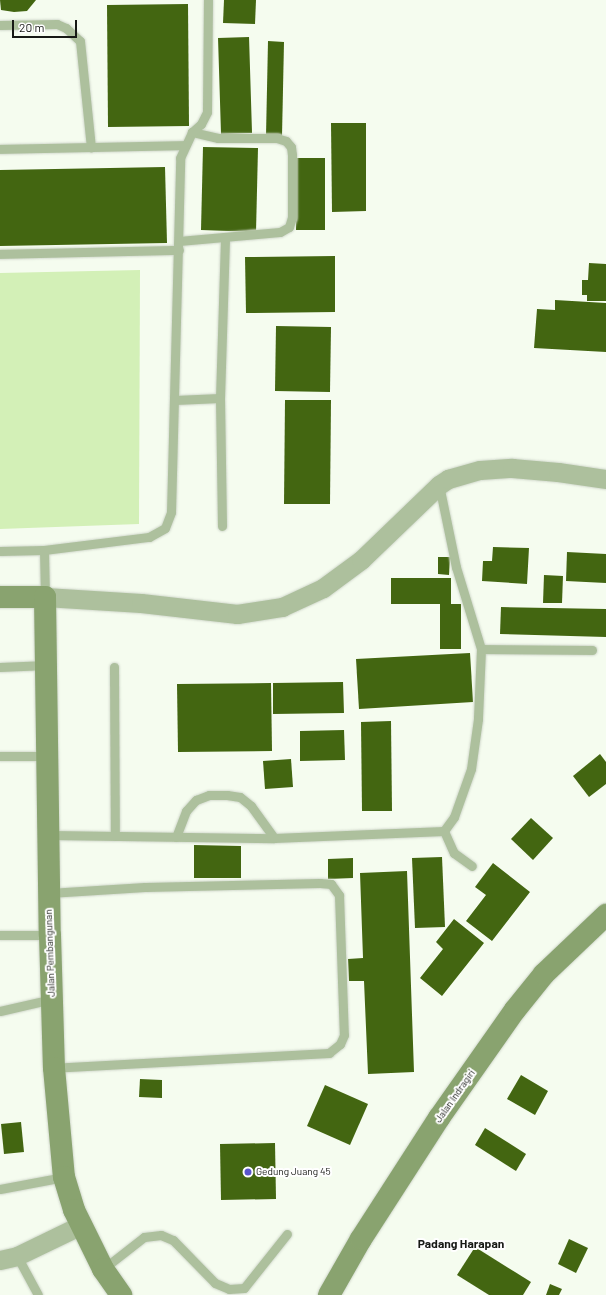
<!DOCTYPE html>
<style>
body{margin:0}
#map{position:relative;width:606px;height:1295px;overflow:hidden;background:#f5fcef;font-family:Barlow,sans-serif}
div>[style]{position:absolute}
.green>*{inset:0;background:#d3f0b7}
.building>*{inset:0;background:#436611}
.roads{filter:drop-shadow(0 0 1px #d1d8cc) drop-shadow(0 0 1px #d1d8cc)}
.lane>*{height:9px;margin:-4.5px;padding:0 4.5px;transform-origin:4.5px;border-radius:4.5px;background:#adc09d}
.street>*{height:19px;margin:-9.5px;padding:0 9.5px;transform-origin:9.5px;border-radius:9.5px;background:#adc09d}
.secondary>*{height:22px;margin:-11px;padding:0 11px;transform-origin:11px;border-radius:11px;background:#89a36f}
.dots>*{width:11px;height:11px;translate:-50% -50%;box-sizing:border-box;border:2px solid #fff;border-radius:50%}
span{translate:-50% -50%;white-space:nowrap;text-align:center;line-height:1.15;-webkit-text-stroke:4px #fff;paint-order:stroke}
.street-label{font-size:10px;color:#171915}
.poi-label{font-size:10px;color:#171915}
.left{translate:0 -50%;text-align:left}
.quarter-label{font-size:12px;color:#171915;font-weight:700}
.scale{position:absolute;left:12px;top:20px;width:65px;height:18px;box-sizing:border-box;border:2px solid #171915;border-top:0;padding-left:5px;font-size:12px;line-height:14px;white-space:nowrap;color:#171915;-webkit-text-stroke:3px #fff;paint-order:stroke}
</style>
<div id="map">
<div class="green">
<i style="clip-path:polygon(140px 270px,139px 524px,0 529px,0 273px)"></i>
</div>
<div class="building">
<i style="clip-path:polygon(0 0,36px 0,27px 11px,14px 12px,1px 10px)"></i>
<i style="clip-path:polygon(224px 0,256px 0,255px 24px,223px 23px)"></i>
<i style="clip-path:polygon(188px 4px,189px 126px,108px 127px,107px 5px)"></i>
<i style="clip-path:polygon(249px 37px,252px 133px,221px 134px,218px 38px)"></i>
<i style="clip-path:polygon(268px 41px,284px 42px,282px 136px,266px 136px)"></i>
<i style="clip-path:polygon(331px 123px,366px 123px,366px 211px,332px 212px)"></i>
<i style="clip-path:polygon(203px 147px,258px 148px,256px 232px,201px 230px)"></i>
<i style="clip-path:polygon(296px 158px,325px 158px,325px 230px,296px 230px)"></i>
<i style="clip-path:polygon(165px 167px,167px 243px,0 246px,0 170px)"></i>
<i style="clip-path:polygon(335px 256px,335px 312px,246px 313px,245px 257px)"></i>
<i style="clip-path:polygon(589px 263px,606px 264px,606px 301px,587px 301px,587px 295px,582px 295px,582px 280px,588px 280px)"></i>
<i style="clip-path:polygon(555px 300px,606px 303px,606px 352px,534px 348px,537px 309px,555px 310px)"></i>
<i style="clip-path:polygon(276px 326px,331px 327px,330px 392px,275px 391px)"></i>
<i style="clip-path:polygon(285px 400px,331px 400px,330px 504px,284px 504px)"></i>
<i style="clip-path:polygon(493px 547px,529px 548px,527px 584px,482px 581px,483px 561px,492px 561px)"></i>
<i style="clip-path:polygon(567px 552px,606px 554px,606px 583px,566px 581px)"></i>
<i style="clip-path:polygon(438px 557px,450px 557px,449px 575px,438px 574px)"></i>
<i style="clip-path:polygon(544px 575px,563px 576px,562px 603px,543px 603px)"></i>
<i style="clip-path:polygon(391px 578px,451px 578px,451px 604px,461px 604px,461px 649px,440px 649px,440px 604px,391px 604px)"></i>
<i style="clip-path:polygon(501px 607px,606px 609px,606px 637px,500px 634px)"></i>
<i style="clip-path:polygon(470px 653px,473px 702px,359px 709px,356px 659px)"></i>
<i style="clip-path:polygon(343px 682px,344px 713px,273px 714px,273px 683px)"></i>
<i style="clip-path:polygon(271px 683px,272px 751px,178px 752px,177px 684px)"></i>
<i style="clip-path:polygon(391px 721px,392px 811px,362px 811px,361px 722px)"></i>
<i style="clip-path:polygon(344px 730px,345px 760px,300px 761px,300px 731px)"></i>
<i style="clip-path:polygon(600px 754px,606px 762px,606px 784px,589px 797px,573px 776px)"></i>
<i style="clip-path:polygon(291px 759px,293px 787px,265px 789px,263px 761px)"></i>
<i style="clip-path:polygon(531px 818px,553px 838px,533px 860px,511px 839px)"></i>
<i style="clip-path:polygon(194px 845px,241px 846px,241px 878px,194px 878px)"></i>
<i style="clip-path:polygon(442px 857px,445px 927px,415px 928px,412px 858px)"></i>
<i style="clip-path:polygon(353px 858px,353px 878px,328px 879px,328px 859px)"></i>
<i style="clip-path:polygon(493px 863px,530px 892px,492px 941px,466px 921px,486px 895px,475px 887px)"></i>
<i style="clip-path:polygon(407px 871px,414px 1072px,368px 1074px,364px 981px,349px 981px,348px 959px,363px 958px,360px 873px)"></i>
<i style="clip-path:polygon(454px 919px,484px 943px,442px 996px,420px 978px,443px 949px,436px 942px)"></i>
<i style="clip-path:polygon(521px 1075px,548px 1091px,535px 1115px,507px 1099px)"></i>
<i style="clip-path:polygon(140px 1079px,162px 1080px,162px 1098px,139px 1097px)"></i>
<i style="clip-path:polygon(325px 1085px,368px 1104px,350px 1145px,307px 1126px)"></i>
<i style="clip-path:polygon(21px 1122px,24px 1152px,4px 1154px,1px 1124px)"></i>
<i style="clip-path:polygon(485px 1128px,526px 1154px,516px 1171px,475px 1145px)"></i>
<i style="clip-path:polygon(275px 1143px,276px 1199px,221px 1200px,220px 1144px)"></i>
<i style="clip-path:polygon(569px 1239px,588px 1248px,576px 1273px,558px 1264px)"></i>
<i style="clip-path:polygon(475px 1247px,531px 1282px,523px 1295px,489px 1295px,457px 1275px)"></i>
<i style="clip-path:polygon(550px 1284px,562px 1289px,559px 1295px,546px 1295px)"></i>
</div>
<div class="roads">
<div class="lane">
<i style="left:0;top:25px;width:57px;rotate:-1deg"></i>
<i style="left:57px;top:24px;width:10px;rotate:24deg"></i>
<i style="left:66px;top:28px;width:19px;rotate:43deg"></i>
<i style="left:80px;top:41px;width:107px;rotate:84.1deg"></i>
<i style="left:0;top:149px;width:185px;rotate:-1.2deg"></i>
<i style="left:179px;top:241px;width:101px;rotate:-5.1deg"></i>
<i style="left:280px;top:232px;width:10px;rotate:-29deg"></i>
<i style="left:289px;top:227px;width:10px;rotate:-73deg"></i>
<i style="left:292px;top:217px;width:62px;rotate:-90deg"></i>
<i style="left:292px;top:155px;width:8px;rotate:-97deg"></i>
<i style="left:291px;top:147px;width:8px;rotate:-130deg"></i>
<i style="left:286px;top:141px;width:9px;rotate:-162deg"></i>
<i style="left:277px;top:138px;width:59px;rotate:180deg"></i>
<i style="left:218px;top:138px;width:27px;rotate:-167deg"></i>
<i style="left:0;top:254px;width:179px;rotate:-1.3deg"></i>
<i style="left:220px;top:398px;width:161px;rotate:-88.2deg"></i>
<i style="left:175px;top:400px;width:45px;rotate:-2.5deg"></i>
<i style="left:220px;top:398px;width:128px;rotate:89.1deg"></i>
<i style="left:439px;top:485px;width:84px;rotate:78.3deg"></i>
<i style="left:456px;top:567px;width:86px;rotate:73deg"></i>
<i style="left:481px;top:649px;width:70px;rotate:92.5deg"></i>
<i style="left:478px;top:719px;width:50px;rotate:98deg"></i>
<i style="left:471px;top:769px;width:51px;rotate:109.5deg"></i>
<i style="left:454px;top:817px;width:17px;rotate:126deg"></i>
<i style="left:444px;top:831px;width:24px;rotate:66deg"></i>
<i style="left:454px;top:853px;width:22px;rotate:36deg"></i>
<i style="left:44px;top:550px;width:47px;rotate:88.8deg"></i>
<i style="left:0;top:551px;width:44px;rotate:-1.3deg"></i>
<i style="left:44px;top:550px;width:106px;rotate:-7.1deg"></i>
<i style="left:149px;top:537px;width:18px;rotate:-29deg"></i>
<i style="left:165px;top:528px;width:17px;rotate:-69deg"></i>
<i style="left:171px;top:512px;width:354px;rotate:-88.5deg"></i>
<i style="left:180px;top:158px;width:29px;rotate:-65deg"></i>
<i style="left:192px;top:132px;width:12px;rotate:-42deg"></i>
<i style="left:201px;top:124px;width:13px;rotate:-63deg"></i>
<i style="left:207px;top:112px;width:112px;rotate:-89.5deg"></i>
<i style="left:481px;top:649px;width:111px;rotate:0.5deg"></i>
<i style="left:0;top:667px;width:46px;rotate:-2.5deg"></i>
<i style="left:114px;top:667px;width:169px;rotate:89.7deg"></i>
<i style="left:0;top:756px;width:47px"></i>
<i style="left:50px;top:835px;width:224px;rotate:0.8deg"></i>
<i style="left:274px;top:838px;width:170px;rotate:-2.4deg"></i>
<i style="left:176px;top:837px;width:28px;rotate:-69deg"></i>
<i style="left:186px;top:811px;width:15px;rotate:-48deg"></i>
<i style="left:196px;top:800px;width:14px;rotate:-21deg"></i>
<i style="left:209px;top:795px;width:18px"></i>
<i style="left:227px;top:795px;width:13px;rotate:9deg"></i>
<i style="left:240px;top:797px;width:14px;rotate:39deg"></i>
<i style="left:251px;top:806px;width:39px;rotate:54deg"></i>
<i style="left:49px;top:893px;width:96px;rotate:-3.6deg"></i>
<i style="left:145px;top:887px;width:175px;rotate:-1.3deg"></i>
<i style="left:320px;top:883px;width:11px;rotate:5deg"></i>
<i style="left:331px;top:884px;width:14px;rotate:54deg"></i>
<i style="left:339px;top:895px;width:140px;rotate:88deg"></i>
<i style="left:344px;top:1035px;width:10px;rotate:114deg"></i>
<i style="left:340px;top:1044px;width:14px;rotate:141deg"></i>
<i style="left:329px;top:1053px;width:275px;rotate:176.9deg"></i>
<i style="left:0;top:935px;width:50px"></i>
<i style="left:0;top:1011px;width:53px;rotate:-13deg"></i>
<i style="left:0;top:1189px;width:65px;rotate:-10.6deg"></i>
<i style="left:17px;top:1256px;width:44px;rotate:61.7deg"></i>
<i style="left:103px;top:1269px;width:52px;rotate:-38deg"></i>
<i style="left:144px;top:1237px;width:17px;rotate:-7deg"></i>
<i style="left:161px;top:1235px;width:13px;rotate:23deg"></i>
<i style="left:173px;top:1240px;width:60px;rotate:45.7deg"></i>
<i style="left:215px;top:1283px;width:15px;rotate:23deg"></i>
<i style="left:229px;top:1289px;width:15px;rotate:-4deg"></i>
<i style="left:244px;top:1288px;width:69px;rotate:-51.5deg"></i>
</div>
<div class="street">
<i style="left:45px;top:597px;width:96px;rotate:3.6deg"></i>
<i style="left:141px;top:603px;width:97px;rotate:6.5deg"></i>
<i style="left:237px;top:614px;width:46px;rotate:-8.8deg"></i>
<i style="left:282px;top:607px;width:45px;rotate:-24.9deg"></i>
<i style="left:323px;top:588px;width:47px;rotate:-36.4deg"></i>
<i style="left:361px;top:560px;width:108px;rotate:-43.9deg"></i>
<i style="left:439px;top:485px;width:11px;rotate:-34deg"></i>
<i style="left:448px;top:479px;width:33px;rotate:-16deg"></i>
<i style="left:480px;top:470px;width:32px;rotate:-4deg"></i>
<i style="left:512px;top:468px;width:46px;rotate:5deg"></i>
<i style="left:558px;top:472px;width:49px;rotate:8.3deg"></i>
<i style="left:0;top:1260px;width:17px;rotate:-13deg"></i>
<i style="left:17px;top:1256px;width:71px;rotate:-25.8deg"></i>
</div>
<div class="secondary">
<i style="left:0;top:597px;width:45px"></i>
<i style="left:45px;top:597px;width:338px;rotate:89.2deg"></i>
<i style="left:50px;top:935px;width:133px;rotate:88.3deg"></i>
<i style="left:54px;top:1068px;width:109px;rotate:84.8deg"></i>
<i style="left:64px;top:1177px;width:34px;rotate:73deg"></i>
<i style="left:74px;top:1210px;width:66px;rotate:63.8deg"></i>
<i style="left:103px;top:1269px;width:32px;rotate:55deg"></i>
<i style="left:329px;top:1295px;width:64px;rotate:-60.3deg"></i>
<i style="left:361px;top:1239px;width:144px;rotate:-57.2deg"></i>
<i style="left:439px;top:1118px;width:132px;rotate:-54.9deg"></i>
<i style="left:515px;top:1010px;width:46px;rotate:-51.1deg"></i>
<i style="left:544px;top:974px;width:86px;rotate:-43.6deg"></i>
</div>
</div>
<div class="dots">
<i style="left:248px;top:1172px;background:#5a55cd"></i>
</div>
<div class="street-label">
<span style="left:50px;top:953px;rotate:-92deg">Jalan Pembangunan</span>
<span style="left:455px;top:1096px;rotate:-55deg">Jalan Indragiri</span>
</div>
<div class="poi-label">
<span class="left" style="left:256px;top:1172px">Gedung Juang 45</span>
</div>
<div class="quarter-label">
<span style="left:461px;top:1244px">Padang Harapan</span>
</div>
<div class="scale">20 m</div>
</div>
